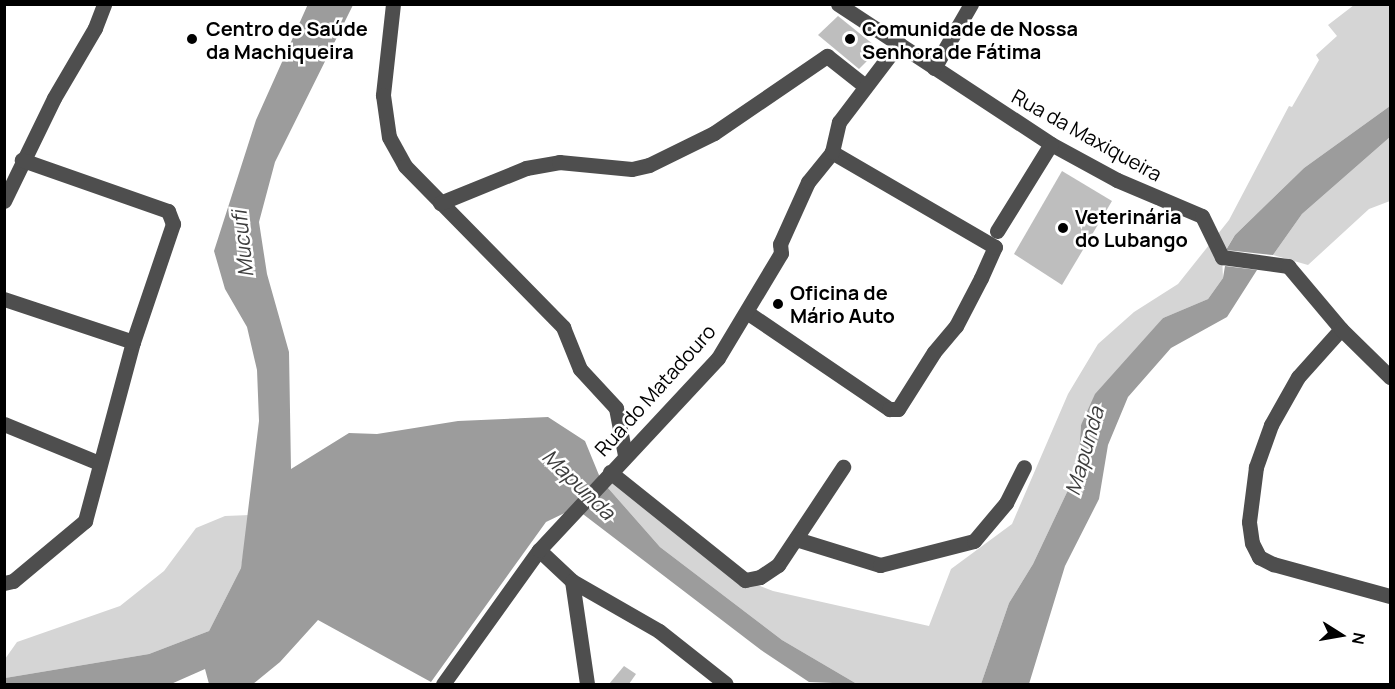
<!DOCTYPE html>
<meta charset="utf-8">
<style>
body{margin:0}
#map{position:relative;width:1395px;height:689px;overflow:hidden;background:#fff;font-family:Manrope,sans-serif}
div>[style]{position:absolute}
.green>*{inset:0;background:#d5d5d5}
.water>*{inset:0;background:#9c9c9c}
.building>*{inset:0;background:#bebebe}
.minor>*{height:15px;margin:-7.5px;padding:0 7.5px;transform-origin:7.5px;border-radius:7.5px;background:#4e4e4e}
.dots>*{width:16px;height:16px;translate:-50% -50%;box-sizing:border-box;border:3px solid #fff;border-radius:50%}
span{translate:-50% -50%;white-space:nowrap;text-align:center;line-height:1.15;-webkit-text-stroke:5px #fff;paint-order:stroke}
.poi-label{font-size:20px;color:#000;font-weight:700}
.left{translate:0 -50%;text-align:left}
.street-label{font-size:20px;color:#000}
.water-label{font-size:21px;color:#3d3d3d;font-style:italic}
.frame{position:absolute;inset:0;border:6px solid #000;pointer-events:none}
.north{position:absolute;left:1311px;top:605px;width:60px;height:60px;-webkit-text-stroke:4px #fff;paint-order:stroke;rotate:101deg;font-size:16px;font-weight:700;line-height:24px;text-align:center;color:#000}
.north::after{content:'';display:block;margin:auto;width:21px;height:27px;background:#000;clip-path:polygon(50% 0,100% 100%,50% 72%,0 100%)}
</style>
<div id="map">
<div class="green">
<i style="clip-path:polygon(1354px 5px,1390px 5px,1390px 106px,1304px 168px,1235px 235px,1222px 256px,1223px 278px,1208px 299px,1163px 318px,1081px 425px,1079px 453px,1068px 490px,1033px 564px,1009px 603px,981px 684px,857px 684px,782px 640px,660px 547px,601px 480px,610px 472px,745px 580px,773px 591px,929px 626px,951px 569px,1012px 524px,1068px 394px,1098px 344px,1134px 312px,1178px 284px,1229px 220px,1289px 106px,1292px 107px,1319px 60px,1316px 55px,1337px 36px,1328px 25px)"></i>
<i style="clip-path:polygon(1390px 137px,1390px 201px,1369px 209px,1308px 265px,1273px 255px,1302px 214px)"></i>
<i style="clip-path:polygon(250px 515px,241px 568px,209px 631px,149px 654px,5px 678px,5px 659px,17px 642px,120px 606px,164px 571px,196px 528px,225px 516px)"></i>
</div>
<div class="water">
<i style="clip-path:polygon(308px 4px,353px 5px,275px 162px,259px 222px,267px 274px,289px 352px,291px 469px,349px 433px,377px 434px,458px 421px,548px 417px,585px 441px,601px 480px,660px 547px,782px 640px,857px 684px,809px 682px,761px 650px,575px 508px,546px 522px,431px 682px,318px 620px,280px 662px,253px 684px,209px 684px,205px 669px,171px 684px,5px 684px,5px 678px,149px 654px,209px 631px,241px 568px,259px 421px,257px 370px,247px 327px,225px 289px,214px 251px,256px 120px)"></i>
<i style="clip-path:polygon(1390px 106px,1390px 137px,1302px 214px,1273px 255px,1226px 250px,1235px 235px,1304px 168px)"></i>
<i style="clip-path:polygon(1225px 266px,1257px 270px,1227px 317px,1171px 348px,1128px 397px,1108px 445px,1099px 499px,1065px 566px,1029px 684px,981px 684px,1009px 603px,1033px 564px,1068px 490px,1079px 453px,1081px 425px,1095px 394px,1163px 318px,1208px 299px,1223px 278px)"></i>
</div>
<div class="building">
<i style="clip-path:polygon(838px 16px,879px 49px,859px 69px,818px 35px)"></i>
<i style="clip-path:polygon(1062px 171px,1112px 201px,1062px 285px,1014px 254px)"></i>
<i style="clip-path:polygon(624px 666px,636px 674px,629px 684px,609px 684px)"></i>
</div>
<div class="minor">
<i style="left:393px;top:4px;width:92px;rotate:96.3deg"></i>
<i style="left:383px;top:95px;width:42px;rotate:81.9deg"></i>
<i style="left:389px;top:137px;width:33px;rotate:61deg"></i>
<i style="left:405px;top:166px;width:226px;rotate:45.5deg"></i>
<i style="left:563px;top:327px;width:45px;rotate:68deg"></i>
<i style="left:580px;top:369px;width:53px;rotate:47.3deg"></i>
<i style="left:616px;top:408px;width:48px;rotate:79.2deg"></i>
<i style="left:838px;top:4px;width:255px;rotate:33.3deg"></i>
<i style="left:1051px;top:144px;width:75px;rotate:28.6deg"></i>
<i style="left:1117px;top:180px;width:92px;rotate:23deg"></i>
<i style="left:1202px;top:216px;width:46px;rotate:64deg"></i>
<i style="left:1222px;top:257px;width:67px;rotate:7.8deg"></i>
<i style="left:1288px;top:266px;width:82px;rotate:49.9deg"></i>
<i style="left:1341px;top:329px;width:64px;rotate:131.9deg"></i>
<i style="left:1298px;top:377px;width:55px;rotate:119.4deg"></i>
<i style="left:1271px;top:425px;width:45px;rotate:109.7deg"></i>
<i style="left:1256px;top:467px;width:55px;rotate:97.3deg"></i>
<i style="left:1249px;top:522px;width:21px;rotate:82deg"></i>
<i style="left:1252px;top:543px;width:16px;rotate:63deg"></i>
<i style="left:1259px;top:557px;width:16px;rotate:27deg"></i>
<i style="left:1273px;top:564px;width:121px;rotate:15.3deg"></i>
<i style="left:934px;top:68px;width:74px;rotate:-60deg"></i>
<i style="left:4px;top:201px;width:114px;rotate:-64.1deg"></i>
<i style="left:54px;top:98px;width:81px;rotate:-59.6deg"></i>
<i style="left:95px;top:28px;width:26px;rotate:-69deg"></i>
<i style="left:440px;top:203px;width:93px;rotate:-22.1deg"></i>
<i style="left:526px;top:168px;width:34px;rotate:-10deg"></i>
<i style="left:559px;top:162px;width:73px;rotate:5.5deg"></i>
<i style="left:632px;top:169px;width:17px;rotate:-13deg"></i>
<i style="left:649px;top:165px;width:72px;rotate:-26.2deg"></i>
<i style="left:714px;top:133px;width:137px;rotate:-34.3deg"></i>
<i style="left:827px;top:56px;width:48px;rotate:38.3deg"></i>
<i style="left:997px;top:231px;width:102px;rotate:-58.2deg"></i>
<i style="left:4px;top:299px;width:136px;rotate:18.4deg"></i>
<i style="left:748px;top:313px;width:171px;rotate:34.2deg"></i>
<i style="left:889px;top:409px;width:9px"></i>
<i style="left:898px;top:409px;width:67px;rotate:-57.7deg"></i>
<i style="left:934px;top:352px;width:34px;rotate:-50deg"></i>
<i style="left:956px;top:326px;width:54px;rotate:-62.5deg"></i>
<i style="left:981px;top:278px;width:34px;rotate:-66deg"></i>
<i style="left:995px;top:247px;width:189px;rotate:-149.8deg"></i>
<i style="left:1341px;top:329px;width:69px;rotate:44.4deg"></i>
<i style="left:4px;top:424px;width:103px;rotate:22.3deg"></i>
<i style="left:610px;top:472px;width:173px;rotate:38.7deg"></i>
<i style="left:745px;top:580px;width:15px;rotate:-11deg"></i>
<i style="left:760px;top:577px;width:22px;rotate:-34deg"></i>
<i style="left:778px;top:565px;width:118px;rotate:-56.4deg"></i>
<i style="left:796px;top:539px;width:88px;rotate:17.2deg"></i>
<i style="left:880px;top:565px;width:97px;rotate:-14.3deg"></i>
<i style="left:974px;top:541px;width:50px;rotate:-49.9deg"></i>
<i style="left:1006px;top:503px;width:40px;rotate:-63.4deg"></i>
<i style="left:539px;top:550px;width:45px;rotate:43.2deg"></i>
<i style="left:572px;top:581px;width:100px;rotate:29.9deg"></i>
<i style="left:659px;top:631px;width:85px;rotate:38.3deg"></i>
<i style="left:572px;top:581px;width:104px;rotate:81.7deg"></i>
<i style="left:4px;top:583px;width:9px;rotate:-13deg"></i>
<i style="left:13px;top:581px;width:94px;rotate:-39.8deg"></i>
<i style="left:85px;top:521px;width:185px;rotate:-75deg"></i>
<i style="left:133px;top:342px;width:125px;rotate:-71.3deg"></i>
<i style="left:173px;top:224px;width:14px;rotate:-111deg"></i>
<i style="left:168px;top:211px;width:155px;rotate:-160.7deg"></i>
<i style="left:443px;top:684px;width:165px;rotate:-54.4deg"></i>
<i style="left:539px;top:550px;width:262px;rotate:-47deg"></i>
<i style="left:718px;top:358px;width:122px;rotate:-59deg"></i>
<i style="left:781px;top:253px;width:9px;rotate:-96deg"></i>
<i style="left:780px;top:244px;width:68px;rotate:-65.7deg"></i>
<i style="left:808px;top:182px;width:38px;rotate:-51deg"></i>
<i style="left:832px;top:152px;width:31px;rotate:-77deg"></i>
<i style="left:839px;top:122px;width:99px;rotate:-52.8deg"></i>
</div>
<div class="dots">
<i style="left:192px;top:39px;background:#000"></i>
<i style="left:850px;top:39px;background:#000"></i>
<i style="left:1063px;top:228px;background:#000"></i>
<i style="left:778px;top:304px;background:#000"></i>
</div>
<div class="poi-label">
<span class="left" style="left:206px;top:40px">Centro de Saúde<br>da Machiqueira</span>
<span class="left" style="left:862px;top:40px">Comunidade de Nossa<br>Senhora de Fátima</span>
<span class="left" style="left:1075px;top:228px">Veterinária<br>do Lubango</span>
<span class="left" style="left:790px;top:304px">Oficina de<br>Mário Auto</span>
</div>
<div class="street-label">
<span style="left:1087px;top:135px;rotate:29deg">Rua da Maxiqueira</span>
<span style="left:655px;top:390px;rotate:-48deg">Rua do Matadouro</span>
</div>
<div class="water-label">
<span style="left:242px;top:244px;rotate:-96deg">Mucufi</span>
<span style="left:1084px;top:451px;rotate:-74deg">Mapunda</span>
<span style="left:579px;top:484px;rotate:44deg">Mapunda</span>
</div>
<div class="frame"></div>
<div class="north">N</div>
</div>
